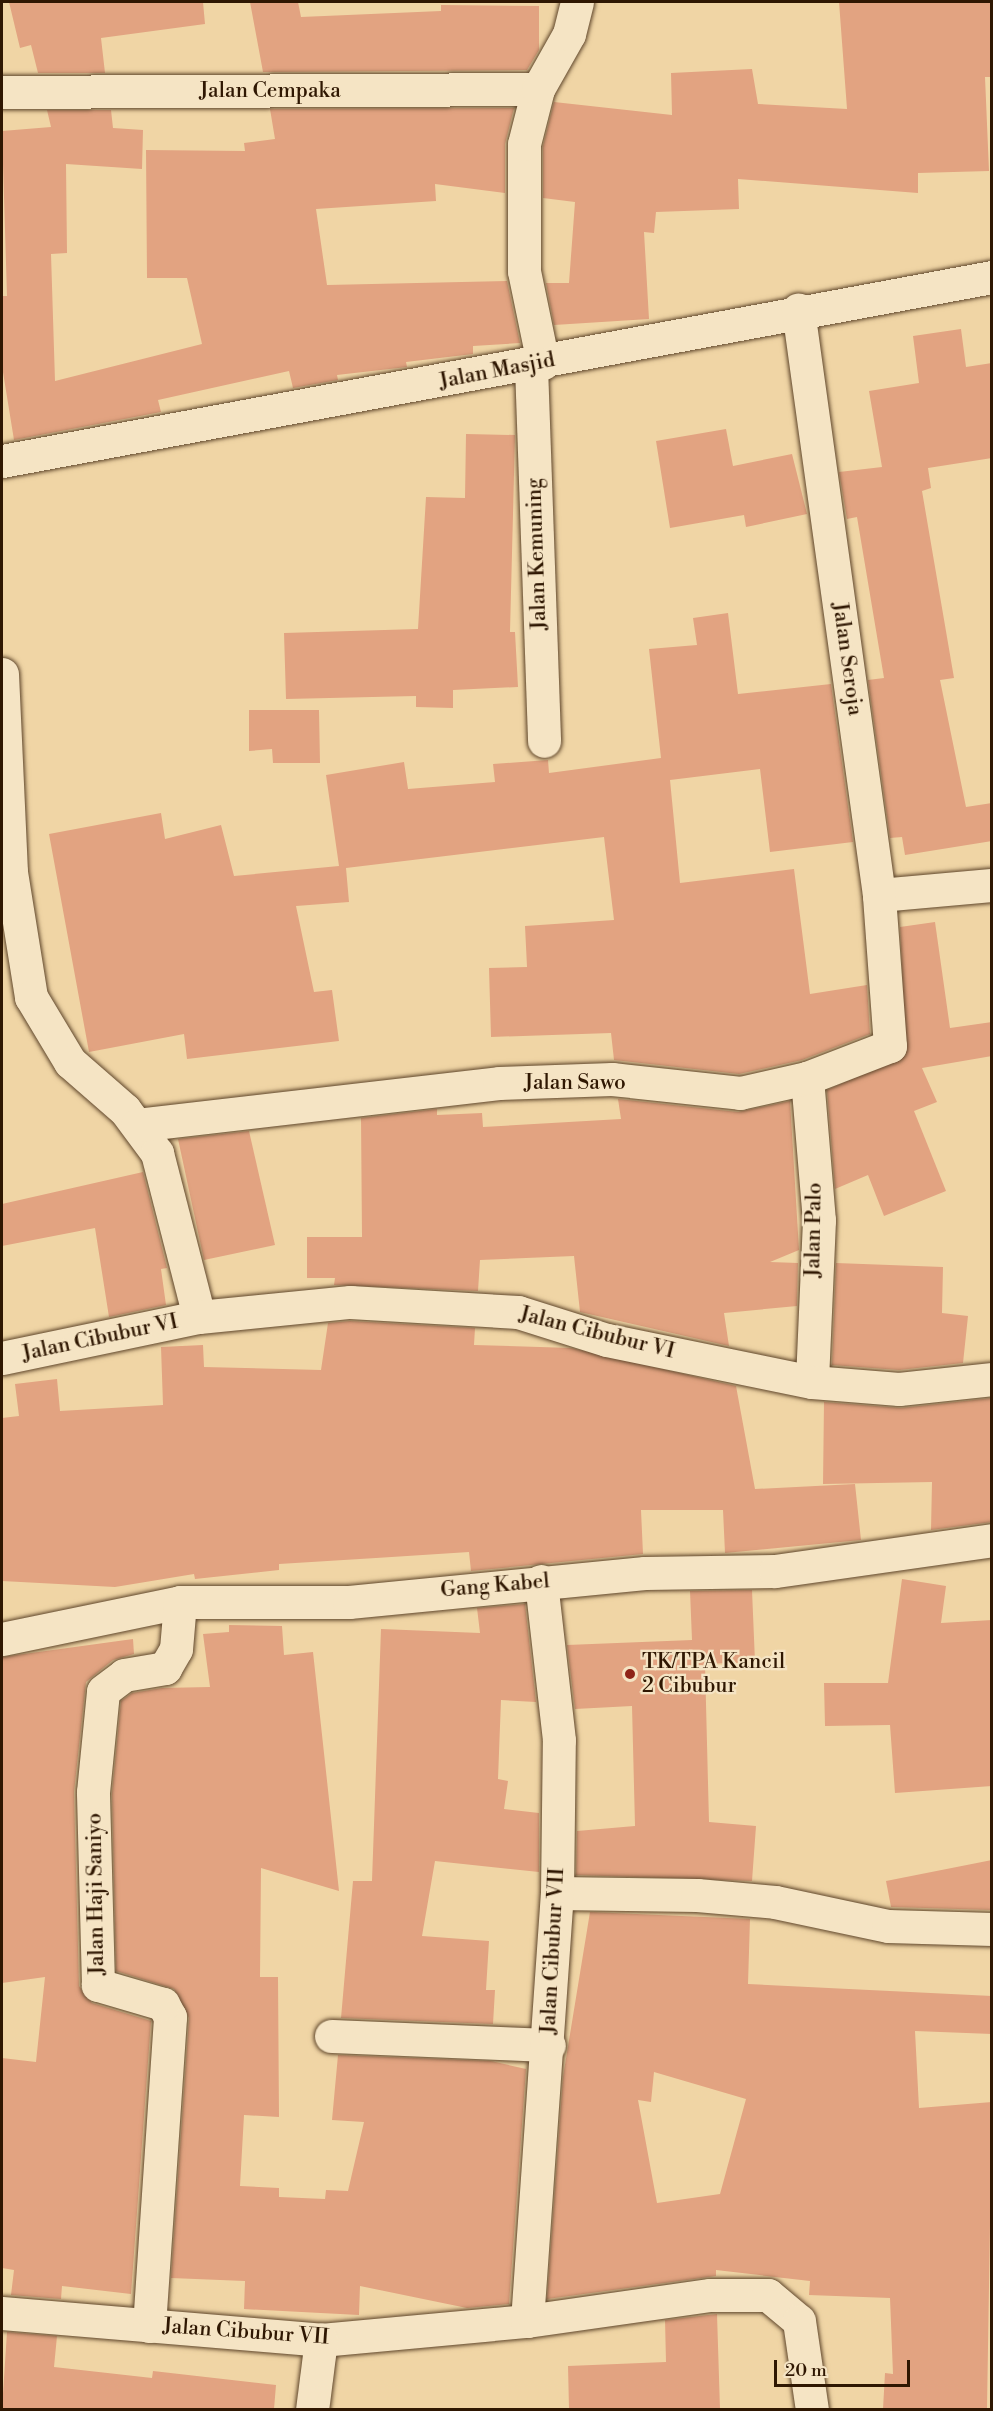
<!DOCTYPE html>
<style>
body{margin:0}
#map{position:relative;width:993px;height:2411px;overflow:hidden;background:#f0d5a5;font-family:"Libre Bodoni",serif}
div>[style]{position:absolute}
.building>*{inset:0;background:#e2a381}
.roads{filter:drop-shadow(0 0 2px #5f462b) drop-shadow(0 0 2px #5f462b)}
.minor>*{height:33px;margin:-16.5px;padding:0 16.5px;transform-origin:16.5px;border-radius:16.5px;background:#f5e4c4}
.dots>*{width:16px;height:16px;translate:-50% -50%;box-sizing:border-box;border:3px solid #f5e4c4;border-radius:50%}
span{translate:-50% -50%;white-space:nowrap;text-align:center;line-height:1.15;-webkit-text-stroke:4.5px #f5e4c4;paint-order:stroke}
.street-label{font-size:21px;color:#2f1702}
.poi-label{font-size:21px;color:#2f1702}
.left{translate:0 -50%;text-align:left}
.frame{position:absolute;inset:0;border:3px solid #2f1702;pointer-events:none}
.scale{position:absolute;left:774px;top:2360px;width:136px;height:27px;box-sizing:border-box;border:3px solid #2f1702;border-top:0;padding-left:8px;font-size:18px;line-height:21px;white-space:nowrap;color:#2f1702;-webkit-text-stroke:4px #f5e4c4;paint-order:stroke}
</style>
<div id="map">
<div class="building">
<i style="clip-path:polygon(9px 2px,203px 2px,205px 24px,101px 38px,105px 73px,38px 73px,31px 45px,20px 48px)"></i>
<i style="clip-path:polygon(250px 2px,298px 2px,301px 17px,441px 11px,441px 5px,539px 6px,539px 50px,527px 70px,263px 72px)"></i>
<i style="clip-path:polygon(839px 2px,992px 2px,992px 77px,985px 77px,989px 171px,918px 173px,918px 193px,738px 179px,739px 209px,656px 212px,654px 233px,644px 232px,649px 319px,554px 325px,546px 283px,569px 283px,575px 202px,543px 198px,543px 146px,554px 102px,672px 115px,671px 73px,752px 69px,758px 104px,847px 109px)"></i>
<i style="clip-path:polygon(514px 108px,505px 144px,505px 193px,435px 184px,436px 201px,316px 209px,327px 285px,507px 281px,520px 343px,473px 346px,473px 354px,406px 362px,407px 367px,337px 375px,338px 380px,293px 388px,289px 371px,158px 400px,161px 412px,14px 440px,2px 366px,2px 296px,7px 296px,2px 131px,51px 127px,47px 110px,111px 110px,113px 128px,143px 130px,142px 169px,66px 164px,67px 253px,51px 254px,55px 381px,202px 344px,187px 278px,147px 278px,146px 150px,245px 151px,244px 143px,275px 139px,270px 109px)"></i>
<i style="clip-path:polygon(961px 329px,966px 367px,992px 363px,992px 458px,928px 468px,931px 488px,922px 491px,954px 678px,940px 680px,966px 807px,992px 803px,992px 841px,905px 855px,902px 837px,890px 838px,868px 680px,884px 678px,857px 517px,847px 519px,839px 472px,882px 467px,869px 391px,919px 383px,913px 336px)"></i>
<i style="clip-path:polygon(726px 429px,733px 466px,792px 454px,807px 514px,746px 527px,744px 515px,670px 528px,656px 441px)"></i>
<i style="clip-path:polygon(466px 434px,515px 435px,510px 632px,515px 632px,518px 687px,453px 690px,453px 708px,416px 707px,416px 696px,286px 699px,284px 633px,418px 629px,426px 497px,465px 498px)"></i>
<i style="clip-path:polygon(728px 613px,738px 694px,831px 684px,853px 842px,770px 852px,760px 769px,670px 780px,680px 883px,794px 869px,810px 994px,867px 985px,870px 1034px,802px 1060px,739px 1074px,614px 1060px,611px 1033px,491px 1037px,489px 968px,527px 967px,525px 926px,614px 920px,604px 837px,346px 868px,349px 902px,296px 906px,314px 992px,332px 990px,339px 1041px,187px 1059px,184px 1034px,89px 1052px,49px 834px,161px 813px,165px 839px,221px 825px,234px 876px,339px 866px,326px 775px,404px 762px,408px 789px,495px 782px,493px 764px,548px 760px,549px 773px,661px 758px,649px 649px,697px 645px,693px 618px)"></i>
<i style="clip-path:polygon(249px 710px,319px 710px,320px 763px,273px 763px,272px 749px,249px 751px)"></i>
<i style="clip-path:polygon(935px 922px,950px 1028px,992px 1022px,992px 1056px,922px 1068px,937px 1102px,914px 1111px,946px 1191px,884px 1216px,868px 1175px,835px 1189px,827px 1090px,906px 1055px,900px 927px)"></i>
<i style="clip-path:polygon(618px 1099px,738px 1112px,790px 1101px,799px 1250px,770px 1262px,798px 1263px,797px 1306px,724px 1313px,729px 1346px,580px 1312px,574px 1256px,480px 1260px,478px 1291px,334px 1285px,335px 1278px,307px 1278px,307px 1237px,362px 1237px,361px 1118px,437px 1109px,437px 1115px,482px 1113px,483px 1127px,621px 1119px)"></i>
<i style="clip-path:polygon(249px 1131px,275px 1245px,204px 1260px,178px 1139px)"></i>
<i style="clip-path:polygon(143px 1172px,167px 1268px,161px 1269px,166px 1305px,109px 1317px,95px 1228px,2px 1246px,2px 1204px)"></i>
<i style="clip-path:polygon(836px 1263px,943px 1267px,942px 1313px,968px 1316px,963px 1363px,899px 1370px,832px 1365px)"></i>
<i style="clip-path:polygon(350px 1321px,475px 1328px,474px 1345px,571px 1348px,736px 1386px,755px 1489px,855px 1484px,861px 1540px,725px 1553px,723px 1510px,641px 1510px,643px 1554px,471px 1571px,469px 1552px,376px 1558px,279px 1564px,279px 1570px,195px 1579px,194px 1574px,115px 1587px,2px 1581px,2px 1418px,19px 1416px,15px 1384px,57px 1379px,60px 1411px,163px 1405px,161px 1347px,203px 1345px,204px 1367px,321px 1370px,328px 1323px)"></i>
<i style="clip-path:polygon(992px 1398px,992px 1522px,931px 1530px,932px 1482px,823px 1484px,824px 1402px,901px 1408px)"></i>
<i style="clip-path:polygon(902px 1579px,946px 1586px,941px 1623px,992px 1620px,992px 1786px,895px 1793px,890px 1725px,825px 1726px,824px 1683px,888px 1683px)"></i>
<i style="clip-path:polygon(752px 1590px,755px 1662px,705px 1664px,709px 1822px,756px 1826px,752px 1881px,576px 1875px,577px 1831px,635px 1826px,632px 1706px,575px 1709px,567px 1645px,692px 1640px,690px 1591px)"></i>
<i style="clip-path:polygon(525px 1604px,536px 1702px,501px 1700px,498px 1779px,508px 1781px,504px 1809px,539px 1813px,539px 1872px,435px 1861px,422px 1936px,489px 1941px,486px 1990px,495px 1990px,493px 2024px,341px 2018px,353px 1881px,372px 1881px,381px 1629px,480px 1633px,477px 1608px)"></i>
<i style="clip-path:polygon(229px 1625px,282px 1626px,284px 1655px,313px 1652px,339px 1891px,261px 1868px,260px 1977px,278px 1977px,279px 2117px,244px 2115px,240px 2186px,279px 2188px,279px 2197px,325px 2199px,326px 2190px,348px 2191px,364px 2122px,332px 2120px,338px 2055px,491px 2061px,526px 2069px,509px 2304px,467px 2308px,360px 2286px,359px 2315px,244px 2309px,245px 2281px,171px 2278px,189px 2018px,174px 1989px,116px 1971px,112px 1793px,121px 1701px,132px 1693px,162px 1688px,210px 1687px,203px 1634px,229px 1632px)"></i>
<i style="clip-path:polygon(133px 1639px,134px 1654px,113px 1660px,86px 1682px,74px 1792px,79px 1986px,92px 2003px,151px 2021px,131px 2294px,62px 2286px,61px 2299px,11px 2295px,14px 2270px,2px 2268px,2px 2058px,36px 2062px,45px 1977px,2px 1983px,2px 1657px)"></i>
<i style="clip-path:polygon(992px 1860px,992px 1910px,891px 1907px,886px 1881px)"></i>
<i style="clip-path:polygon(evenodd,590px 1912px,750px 1919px,748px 1984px,992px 1996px,992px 2034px,915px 2031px,919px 2108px,992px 2102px,987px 2409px,883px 2409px,885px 2373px,893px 2374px,890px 2298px,809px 2295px,810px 2281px,716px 2270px,716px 2276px,547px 2299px,563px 2077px,590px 1912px,654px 2072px,746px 2099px,720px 2194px,657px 2203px,638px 2100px,651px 2102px,654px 2072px)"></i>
<i style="clip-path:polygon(717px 2314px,720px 2409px,569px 2409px,568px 2366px,666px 2362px,665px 2320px)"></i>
<i style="clip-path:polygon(7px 2332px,57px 2336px,54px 2367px,152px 2378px,153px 2371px,276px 2385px,274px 2409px,2px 2409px)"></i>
</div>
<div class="roads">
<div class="minor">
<i style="left:2px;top:92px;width:536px;rotate:-0.32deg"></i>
<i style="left:543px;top:363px;width:94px;rotate:-101.7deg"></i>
<i style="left:524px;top:271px;width:127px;rotate:-90deg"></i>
<i style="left:524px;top:144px;width:57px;rotate:-75.7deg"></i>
<i style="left:538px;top:89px;width:63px;rotate:-60.6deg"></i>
<i style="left:569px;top:34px;width:33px;rotate:-76deg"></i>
<i style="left:531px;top:366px;width:375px;rotate:88deg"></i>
<i style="left:2px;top:461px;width:1007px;rotate:-10.53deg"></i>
<i style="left:2px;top:674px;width:198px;rotate:87.4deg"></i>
<i style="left:11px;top:872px;width:127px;rotate:80.9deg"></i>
<i style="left:31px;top:997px;width:76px;rotate:59deg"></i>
<i style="left:70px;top:1062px;width:73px;rotate:41.1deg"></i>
<i style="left:125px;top:1110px;width:54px;rotate:53.3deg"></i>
<i style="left:157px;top:1153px;width:169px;rotate:75.6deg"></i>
<i style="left:879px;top:895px;width:113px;rotate:-5.1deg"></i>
<i style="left:807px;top:1078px;width:143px;rotate:85.2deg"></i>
<i style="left:819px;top:1220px;width:162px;rotate:92.5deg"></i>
<i style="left:137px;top:1125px;width:364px;rotate:-6.6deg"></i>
<i style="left:499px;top:1083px;width:113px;rotate:-2deg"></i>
<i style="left:612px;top:1079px;width:129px;rotate:6.2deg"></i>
<i style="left:740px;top:1093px;width:69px;rotate:-12.6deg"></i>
<i style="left:807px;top:1078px;width:89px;rotate:-21.1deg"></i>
<i style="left:890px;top:1046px;width:151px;rotate:-94.2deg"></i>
<i style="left:879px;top:895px;width:591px;rotate:-97.88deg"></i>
<i style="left:2px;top:1358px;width:201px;rotate:-11.8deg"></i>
<i style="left:199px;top:1317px;width:152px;rotate:-5.7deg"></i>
<i style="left:350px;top:1302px;width:168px;rotate:3.4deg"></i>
<i style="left:518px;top:1312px;width:93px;rotate:17.5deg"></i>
<i style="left:607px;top:1340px;width:209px;rotate:11.6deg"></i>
<i style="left:812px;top:1382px;width:87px;rotate:4.6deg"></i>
<i style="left:899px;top:1389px;width:94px;rotate:-6.1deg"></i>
<i style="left:2px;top:1639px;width:182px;rotate:-11.7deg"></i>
<i style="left:180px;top:1602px;width:169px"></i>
<i style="left:349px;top:1602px;width:297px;rotate:-5.6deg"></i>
<i style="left:645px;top:1573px;width:130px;rotate:-0.9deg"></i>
<i style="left:775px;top:1571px;width:219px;rotate:-8.1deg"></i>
<i style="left:557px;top:1893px;width:140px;rotate:0.8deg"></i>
<i style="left:697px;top:1895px;width:78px;rotate:5.1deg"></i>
<i style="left:775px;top:1902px;width:116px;rotate:12deg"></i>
<i style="left:888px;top:1926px;width:104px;rotate:1.7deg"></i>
<i style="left:331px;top:2036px;width:218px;rotate:2.4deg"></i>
<i style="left:2px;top:2313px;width:320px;rotate:4.8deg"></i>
<i style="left:321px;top:2340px;width:207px;rotate:-5.3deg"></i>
<i style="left:527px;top:2321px;width:185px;rotate:-8.1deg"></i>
<i style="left:710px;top:2295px;width:58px"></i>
<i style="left:768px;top:2295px;width:40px;rotate:40deg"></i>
<i style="left:799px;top:2321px;width:90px;rotate:81.7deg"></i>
<i style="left:527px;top:2321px;width:429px;rotate:-86deg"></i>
<i style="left:557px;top:1893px;width:153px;rotate:-89.3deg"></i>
<i style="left:559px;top:1740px;width:160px;rotate:-96.5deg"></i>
<i style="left:149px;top:2326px;width:310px;rotate:-86.1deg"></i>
<i style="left:170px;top:2017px;width:15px;rotate:-118deg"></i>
<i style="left:163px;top:2004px;width:68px;rotate:-163.7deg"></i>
<i style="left:98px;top:1985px;width:193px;rotate:-91.5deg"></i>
<i style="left:93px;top:1792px;width:101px;rotate:-84.3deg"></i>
<i style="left:103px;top:1691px;width:26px;rotate:-37deg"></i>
<i style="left:124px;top:1675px;width:42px;rotate:-9.7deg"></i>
<i style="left:165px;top:1668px;width:22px;rotate:-60deg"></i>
<i style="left:176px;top:1649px;width:47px;rotate:-85.1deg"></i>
<i style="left:312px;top:2410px;width:71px;rotate:-82.7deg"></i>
</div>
</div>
<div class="dots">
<i style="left:630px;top:1674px;background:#8f2418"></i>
</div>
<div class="street-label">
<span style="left:270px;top:91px">Jalan Cempaka</span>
<span style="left:497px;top:371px;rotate:-11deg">Jalan Masjid</span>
<span style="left:537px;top:554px;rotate:-92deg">Jalan Kemuning</span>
<span style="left:847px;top:659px;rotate:82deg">Jalan Seroja</span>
<span style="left:575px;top:1083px">Jalan Sawo</span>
<span style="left:814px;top:1230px;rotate:-89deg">Jalan Palo</span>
<span style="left:597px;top:1333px;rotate:14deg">Jalan Cibubur VI</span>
<span style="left:100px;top:1338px;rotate:-12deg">Jalan Cibubur VI</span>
<span style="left:495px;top:1586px;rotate:-5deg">Gang Kabel</span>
<span style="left:96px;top:1894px;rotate:-91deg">Jalan Haji Saniyo</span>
<span style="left:553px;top:1951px;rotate:-87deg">Jalan Cibubur VII</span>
<span style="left:246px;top:2332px;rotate:4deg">Jalan Cibubur VII</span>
</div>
<div class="poi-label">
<span class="left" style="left:642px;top:1674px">TK/TPA Kancil<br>2 Cibubur</span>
</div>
<div class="frame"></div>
<div class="scale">20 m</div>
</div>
